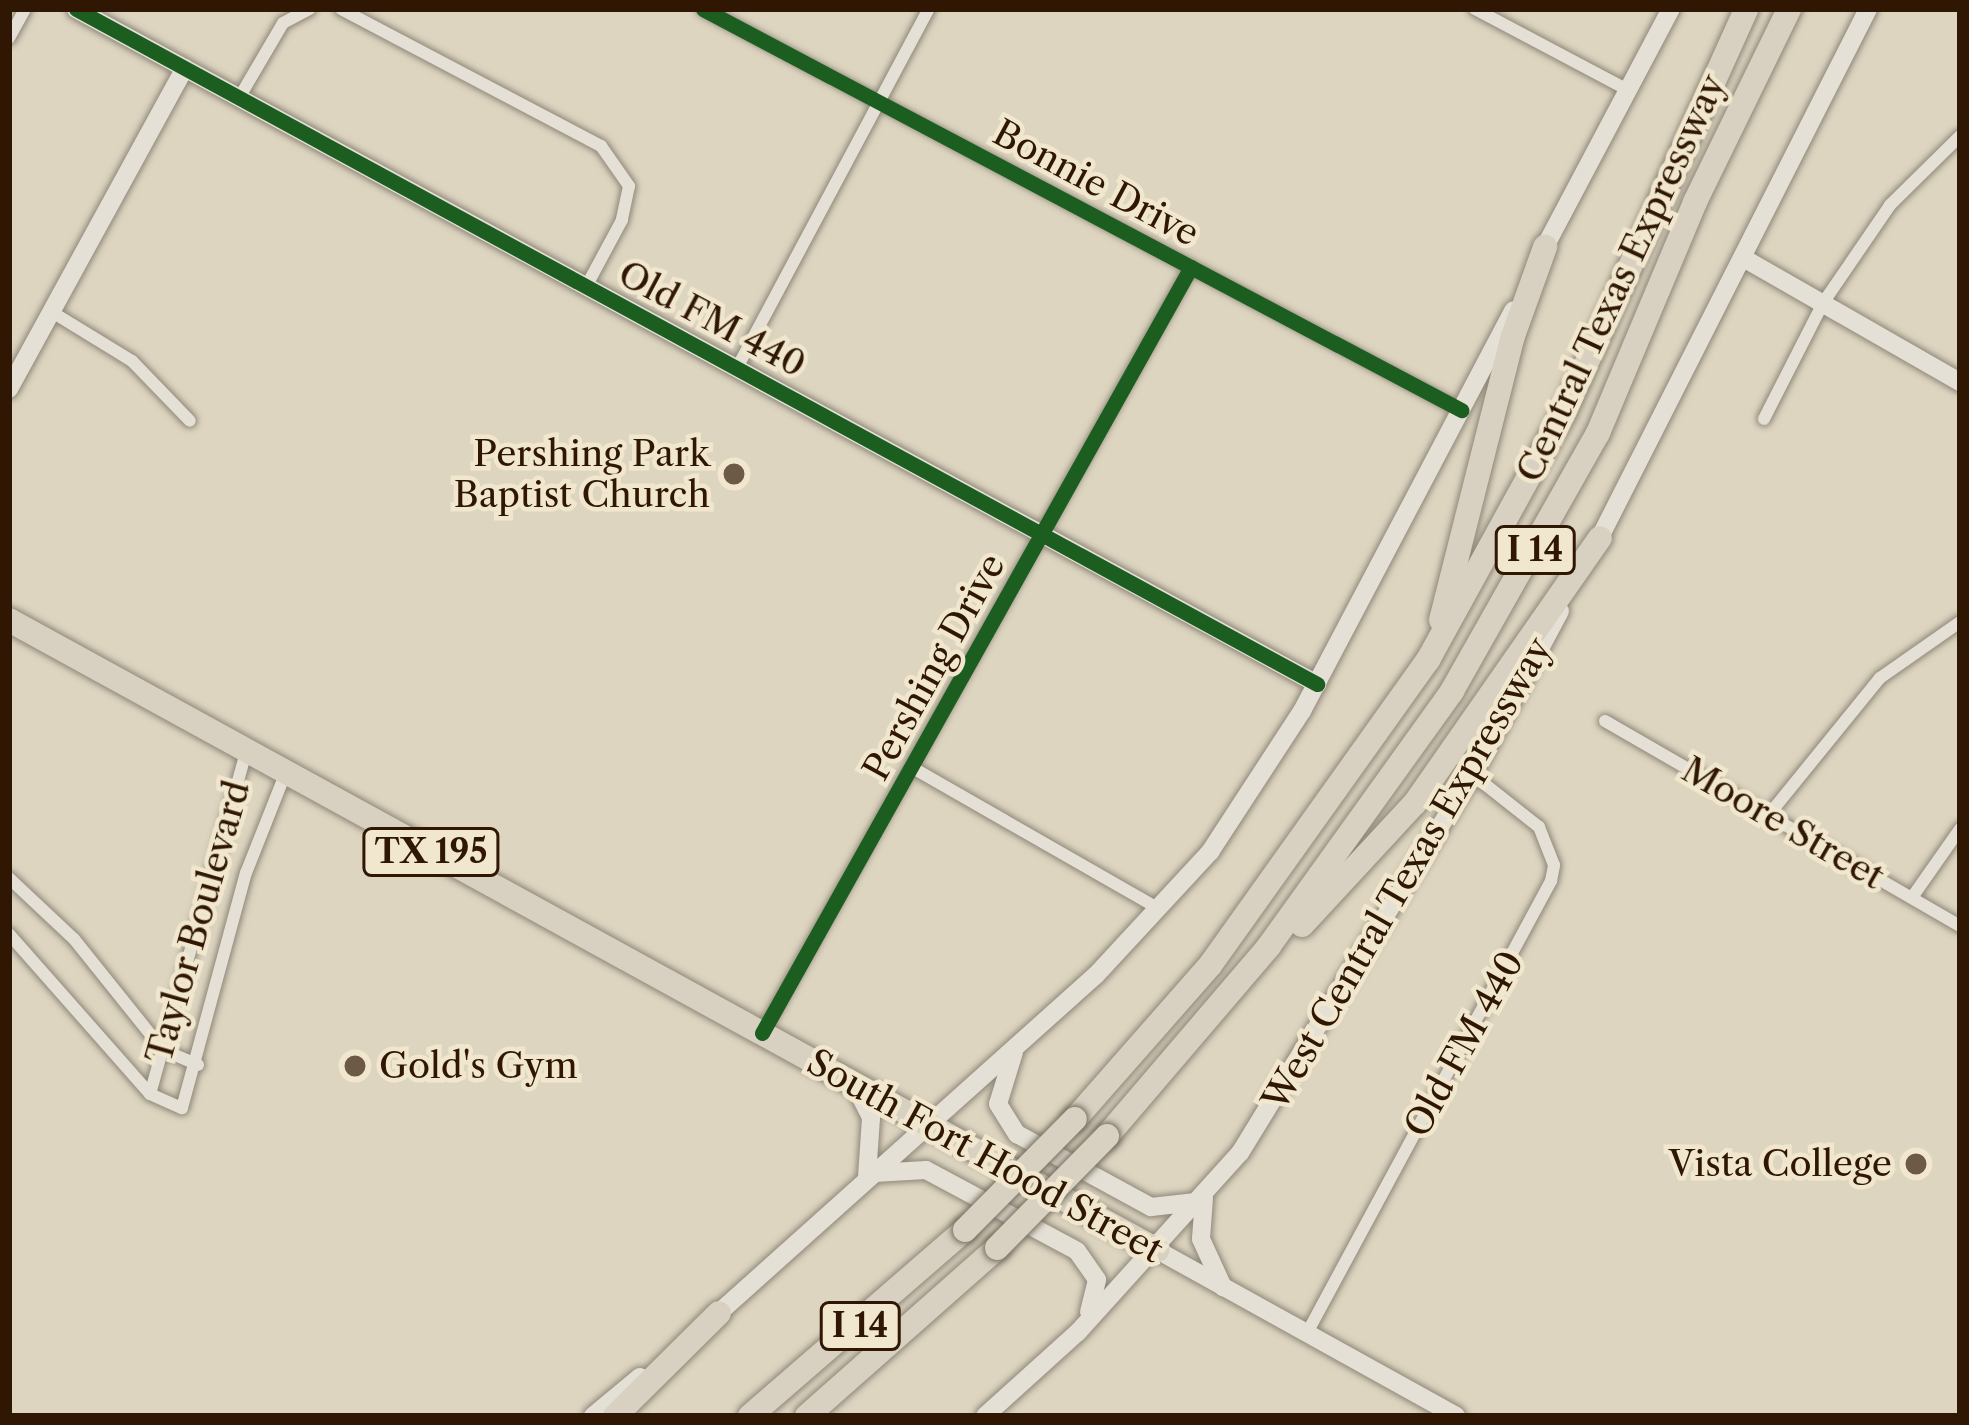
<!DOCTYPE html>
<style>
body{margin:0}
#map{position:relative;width:1969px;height:1425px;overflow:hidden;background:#ddd5c0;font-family:"Libre Caslon Text",serif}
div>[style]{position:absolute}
.roads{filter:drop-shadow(0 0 3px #8f8779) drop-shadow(0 0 3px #8f8779)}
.street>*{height:12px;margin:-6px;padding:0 6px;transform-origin:6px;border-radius:6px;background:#e5e0d5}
.secondary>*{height:18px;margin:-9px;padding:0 9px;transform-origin:9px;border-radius:9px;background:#e5e0d5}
.highway>*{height:24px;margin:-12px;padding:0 12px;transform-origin:12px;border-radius:12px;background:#d8d1c1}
.bridges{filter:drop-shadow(0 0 3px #766e60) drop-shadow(0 0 3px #766e60)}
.highway-bridge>*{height:24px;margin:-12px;padding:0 12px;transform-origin:12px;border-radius:12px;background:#d8d1c1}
.cycleway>*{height:15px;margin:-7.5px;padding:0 7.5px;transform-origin:7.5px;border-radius:7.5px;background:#1b5e20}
.dots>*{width:33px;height:33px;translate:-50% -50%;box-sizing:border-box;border:6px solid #f1e7ce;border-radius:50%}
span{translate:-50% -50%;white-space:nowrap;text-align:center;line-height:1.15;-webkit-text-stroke:9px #f1e7ce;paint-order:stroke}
.shield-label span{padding:3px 9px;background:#f1e7ce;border:3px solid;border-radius:9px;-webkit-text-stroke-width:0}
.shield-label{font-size:33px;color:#2f1704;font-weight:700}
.street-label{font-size:36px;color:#2f1704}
.poi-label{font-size:36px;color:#2f1704}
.right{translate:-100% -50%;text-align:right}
.left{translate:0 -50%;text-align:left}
.frame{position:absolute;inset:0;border:12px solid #2f1704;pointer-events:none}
</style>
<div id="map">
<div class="roads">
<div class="street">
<i style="left:341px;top:9px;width:294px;rotate:27.8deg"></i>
<i style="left:601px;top:146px;width:49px;rotate:55deg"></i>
<i style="left:629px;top:186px;width:35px;rotate:102deg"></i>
<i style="left:622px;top:220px;width:74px;rotate:118.3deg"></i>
<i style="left:703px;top:9px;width:858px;rotate:27.88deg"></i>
<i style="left:1475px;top:9px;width:173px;rotate:27.9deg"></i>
<i style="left:9px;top:38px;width:33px;rotate:-61deg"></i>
<i style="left:239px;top:98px;width:87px;rotate:-59.6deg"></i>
<i style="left:283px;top:23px;width:30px;rotate:-28deg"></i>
<i style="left:52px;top:312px;width:94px;rotate:31.5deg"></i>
<i style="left:132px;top:361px;width:83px;rotate:46deg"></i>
<i style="left:738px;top:366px;width:405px;rotate:-61.9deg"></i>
<i style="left:1764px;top:419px;width:130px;rotate:-63deg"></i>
<i style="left:1823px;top:303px;width:119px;rotate:-55.6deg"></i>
<i style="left:1890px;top:205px;width:98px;rotate:-44.6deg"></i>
<i style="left:1605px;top:721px;width:410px;rotate:30deg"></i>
<i style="left:913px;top:768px;width:284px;rotate:29.8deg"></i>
<i style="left:1767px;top:817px;width:179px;rotate:-50.9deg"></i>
<i style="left:1880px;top:678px;width:98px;rotate:-35deg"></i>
<i style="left:9px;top:878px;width:89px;rotate:43.2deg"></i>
<i style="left:74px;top:939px;width:142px;rotate:51.3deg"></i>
<i style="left:163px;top:1050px;width:38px;rotate:23deg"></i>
<i style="left:1913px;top:896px;width:82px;rotate:-55deg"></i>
<i style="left:9px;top:934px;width:213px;rotate:48.6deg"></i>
<i style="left:150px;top:1094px;width:35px;rotate:24deg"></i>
<i style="left:182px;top:1108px;width:244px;rotate:-74.8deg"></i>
<i style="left:246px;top:873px;width:109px;rotate:-68.4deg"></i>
<i style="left:762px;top:1033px;width:878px;rotate:-60.75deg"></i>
<i style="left:150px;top:1094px;width:355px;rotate:-74.3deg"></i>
<i style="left:1307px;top:1333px;width:514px;rotate:-61.64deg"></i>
<i style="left:1551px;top:881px;width:16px;rotate:-79deg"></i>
<i style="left:1554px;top:865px;width:41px;rotate:-111.5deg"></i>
<i style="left:1539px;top:827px;width:85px;rotate:-141.7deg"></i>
</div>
<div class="secondary">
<i style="left:76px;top:9px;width:1413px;rotate:28.54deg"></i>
<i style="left:1539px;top:258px;width:282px;rotate:-62.1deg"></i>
<i style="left:1745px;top:259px;width:248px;rotate:29.8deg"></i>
<i style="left:9px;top:389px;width:366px;rotate:-61.3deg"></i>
<i style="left:1596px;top:545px;width:601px;rotate:-63.09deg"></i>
<i style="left:1014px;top:1052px;width:54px;rotate:107.1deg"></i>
<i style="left:998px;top:1104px;width:36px;rotate:58deg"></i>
<i style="left:1017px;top:1134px;width:153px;rotate:28.6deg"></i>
<i style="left:1151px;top:1207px;width:45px;rotate:-6.3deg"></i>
<i style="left:854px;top:1084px;width:38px;rotate:63deg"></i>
<i style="left:871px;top:1118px;width:58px;rotate:93.9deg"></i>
<i style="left:874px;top:1173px;width:52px;rotate:-3.3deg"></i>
<i style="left:926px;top:1170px;width:171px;rotate:28.2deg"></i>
<i style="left:1077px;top:1251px;width:35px;rotate:55deg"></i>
<i style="left:1097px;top:1280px;width:33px;rotate:104deg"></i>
<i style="left:1204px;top:1198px;width:41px;rotate:94.2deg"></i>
<i style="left:1201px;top:1239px;width:53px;rotate:65.4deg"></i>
<i style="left:1157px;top:1250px;width:342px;rotate:29deg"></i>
<i style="left:713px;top:1318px;width:514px;rotate:-41.85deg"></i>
<i style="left:1096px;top:975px;width:168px;rotate:-47.2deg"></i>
<i style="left:1210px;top:852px;width:168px;rotate:-56.9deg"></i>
<i style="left:1302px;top:711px;width:453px;rotate:-62.2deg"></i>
<i style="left:593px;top:1416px;width:61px;rotate:-39.7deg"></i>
<i style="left:985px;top:1416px;width:125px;rotate:-42.1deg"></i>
<i style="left:1078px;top:1332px;width:241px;rotate:-47.9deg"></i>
<i style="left:1240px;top:1153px;width:460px;rotate:-58.5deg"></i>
<i style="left:1480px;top:761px;width:170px;rotate:-61.9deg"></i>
</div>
<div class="highway">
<i style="left:9px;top:620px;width:1310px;rotate:28.76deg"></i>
<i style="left:1441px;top:620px;width:293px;rotate:-75.8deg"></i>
<i style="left:1513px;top:336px;width:95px;rotate:-70.2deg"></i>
<i style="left:1302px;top:925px;width:166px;rotate:-47.2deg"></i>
<i style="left:1415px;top:803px;width:323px;rotate:-55.1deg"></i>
<i style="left:1075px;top:1119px;width:206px;rotate:-48.7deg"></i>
<i style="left:1211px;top:964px;width:374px;rotate:-54.5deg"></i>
<i style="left:1428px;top:660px;width:282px;rotate:-61.2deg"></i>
<i style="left:1564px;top:413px;width:443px;rotate:-65.7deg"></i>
<i style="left:1107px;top:1136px;width:250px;rotate:-49.5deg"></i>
<i style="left:1269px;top:946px;width:314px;rotate:-54.3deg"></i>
<i style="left:1452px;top:691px;width:296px;rotate:-60.5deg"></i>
<i style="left:1598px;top:433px;width:251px;rotate:-67.2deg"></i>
<i style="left:1695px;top:202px;width:215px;rotate:-64deg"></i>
<i style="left:615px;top:1416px;width:146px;rotate:-44.7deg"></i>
<i style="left:750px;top:1416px;width:284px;rotate:-40.9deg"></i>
<i style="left:807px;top:1416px;width:254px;rotate:-41.5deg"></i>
</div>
</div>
<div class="bridges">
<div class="highway-bridge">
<i style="left:965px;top:1230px;width:156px;rotate:-45.3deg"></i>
<i style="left:997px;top:1248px;width:157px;rotate:-45.5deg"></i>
</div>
</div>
<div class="cycleway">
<i style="left:76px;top:9px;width:1413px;rotate:28.54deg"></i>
<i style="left:703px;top:9px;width:858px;rotate:27.88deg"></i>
<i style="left:762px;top:1033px;width:878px;rotate:-60.75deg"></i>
</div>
<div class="dots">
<i style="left:734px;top:474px;background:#6c5a46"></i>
<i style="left:355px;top:1066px;background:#6c5a46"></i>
<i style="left:1916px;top:1164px;background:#6c5a46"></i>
</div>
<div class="shield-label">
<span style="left:1535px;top:550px">I 14</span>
<span style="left:431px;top:852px">TX 195</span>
<span style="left:860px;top:1326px">I 14</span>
</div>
<div class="street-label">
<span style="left:1096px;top:183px;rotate:28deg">Bonnie Drive</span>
<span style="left:1621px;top:278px;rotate:-65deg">Central Texas Expressway</span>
<span style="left:712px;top:319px;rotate:28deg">Old FM 440</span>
<span style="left:934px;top:667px;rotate:-61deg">Pershing Drive</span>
<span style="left:1783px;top:823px;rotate:30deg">Moore Street</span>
<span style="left:1407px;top:874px;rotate:-60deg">West Central Texas Expressway</span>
<span style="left:198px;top:922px;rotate:-74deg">Taylor Boulevard</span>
<span style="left:1464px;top:1044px;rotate:-61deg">Old FM 440</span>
<span style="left:985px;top:1156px;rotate:29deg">South Fort Hood Street</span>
</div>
<div class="poi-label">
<span class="right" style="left:710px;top:474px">Pershing Park<br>Baptist Church</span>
<span class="left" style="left:379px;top:1066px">Gold's Gym</span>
<span class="right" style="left:1892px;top:1164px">Vista College</span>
</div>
<div class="frame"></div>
</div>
